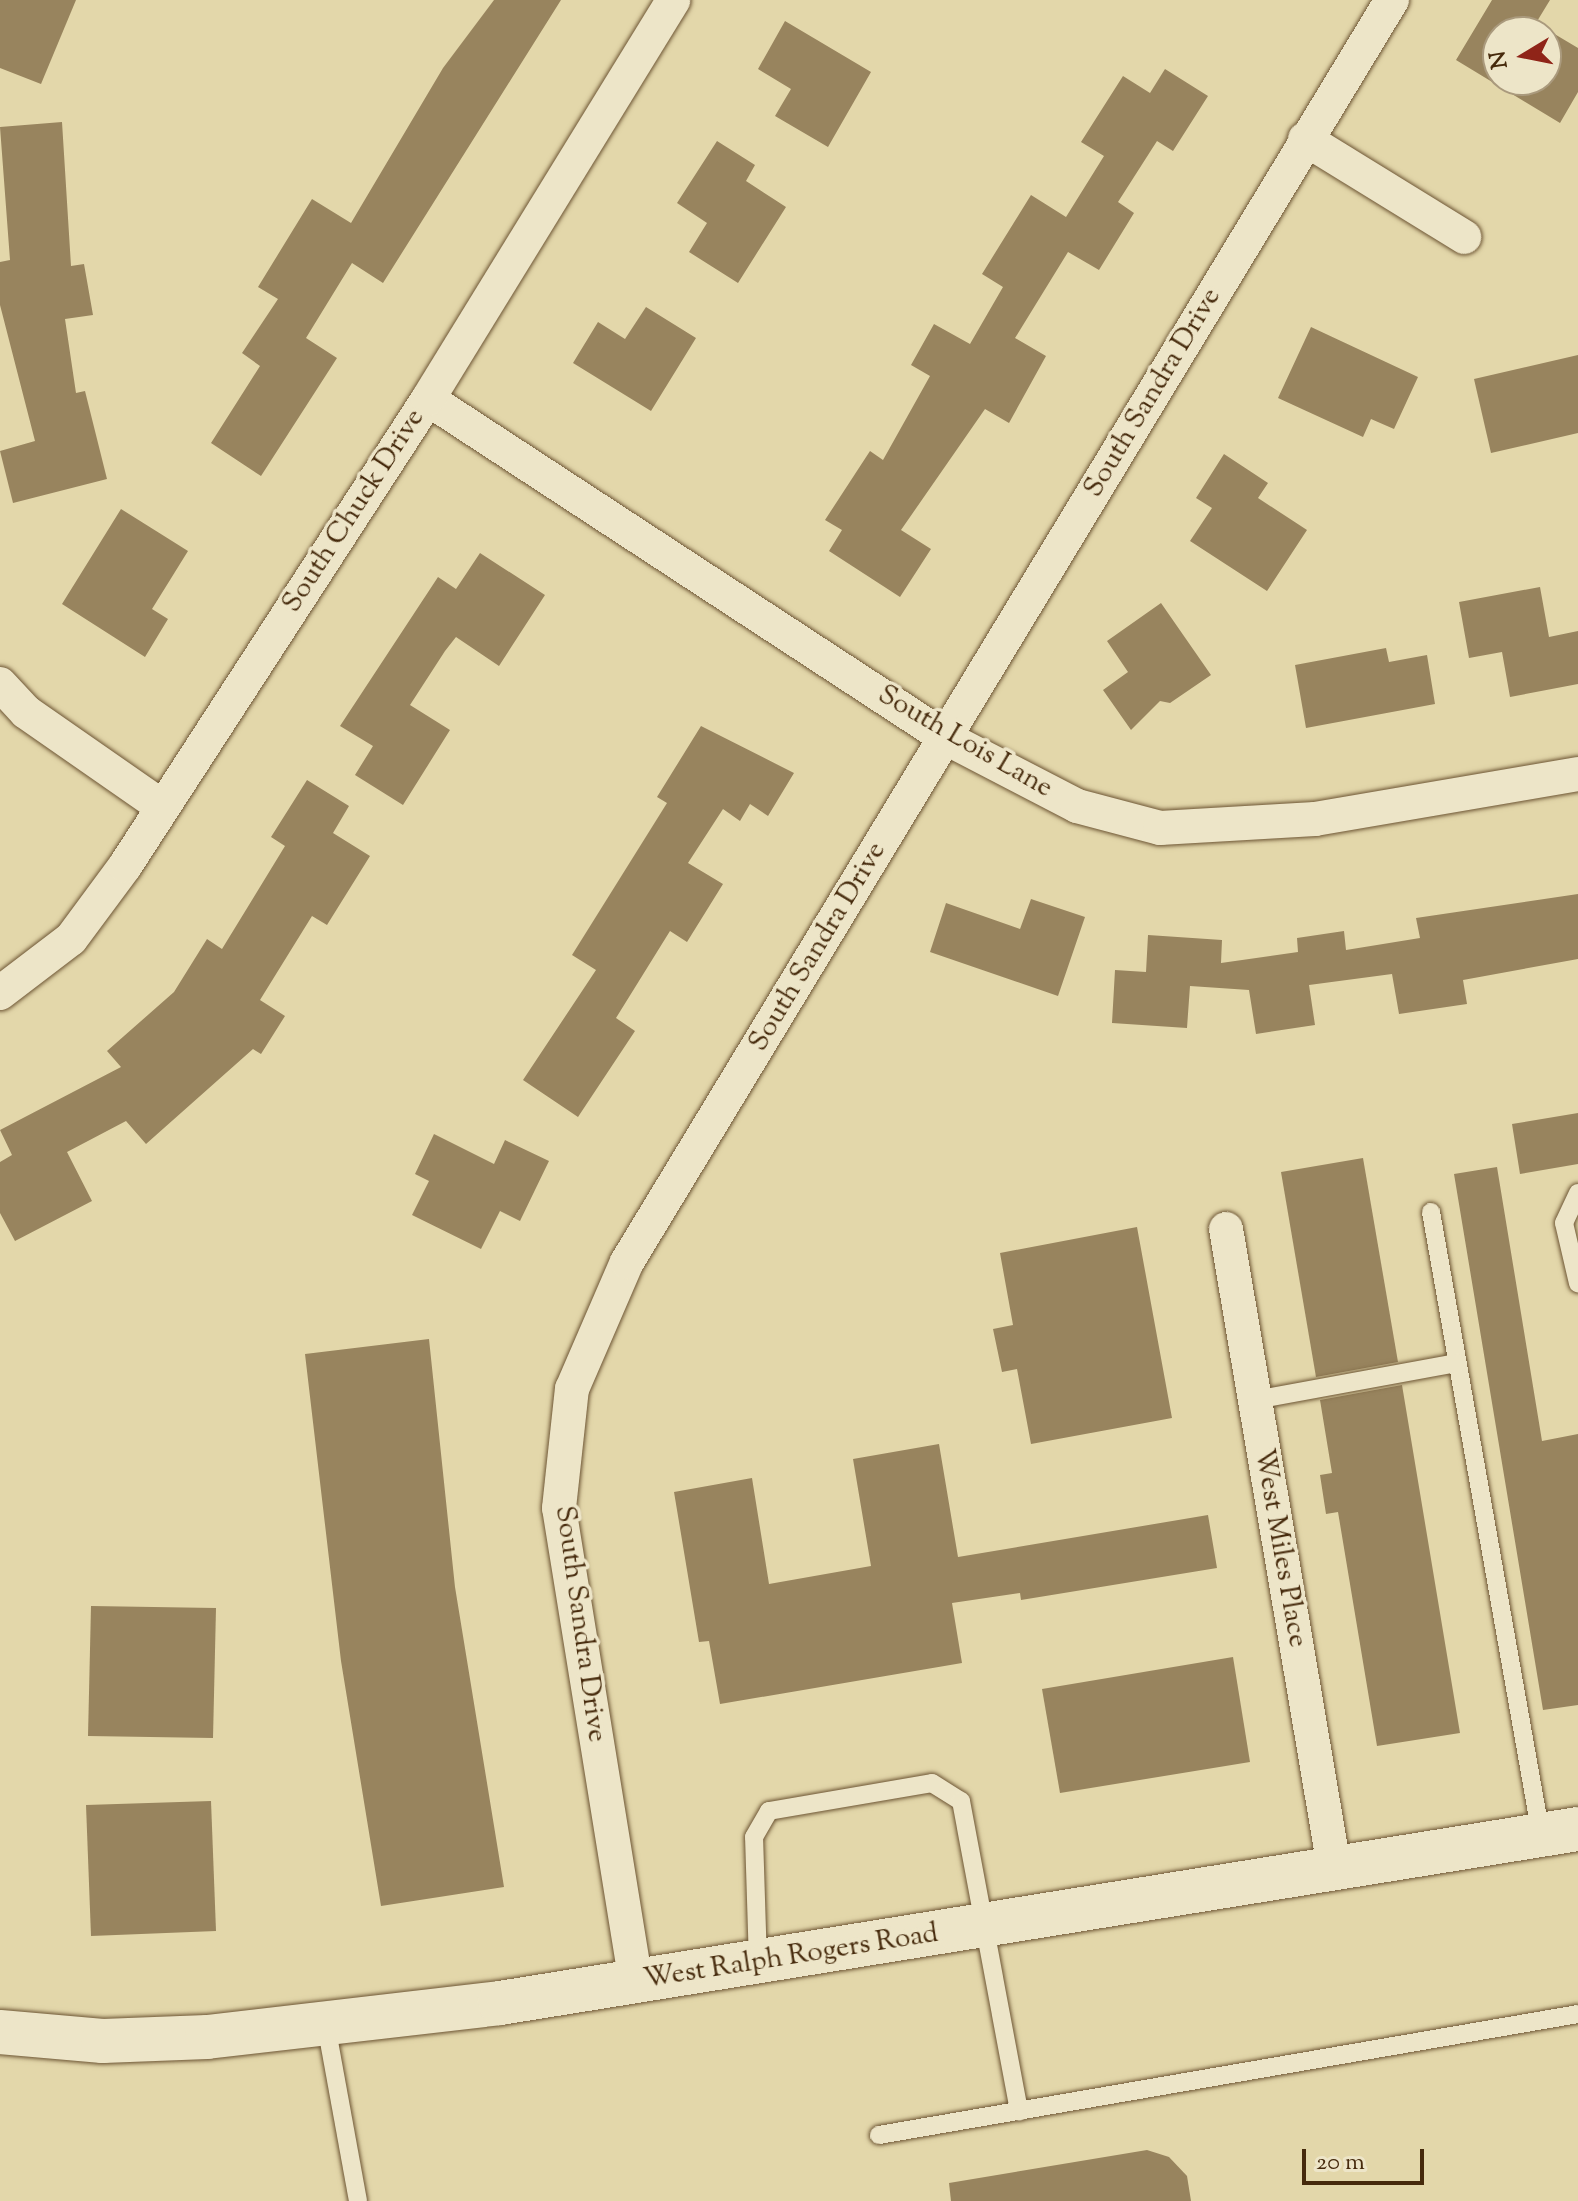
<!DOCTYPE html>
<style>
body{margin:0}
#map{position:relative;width:1578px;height:2201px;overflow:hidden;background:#e3d7aa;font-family:"Sorts Mill Goudy",serif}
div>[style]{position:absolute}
.building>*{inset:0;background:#98845e}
.roads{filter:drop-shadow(0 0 2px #6d5534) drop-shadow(0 0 2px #6d5534)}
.lane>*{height:18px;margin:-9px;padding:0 9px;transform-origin:9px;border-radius:9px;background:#ede5c8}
.street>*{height:34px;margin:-17px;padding:0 17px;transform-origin:17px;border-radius:17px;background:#ede5c8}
.secondary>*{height:44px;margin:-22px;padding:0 22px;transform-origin:22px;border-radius:22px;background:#ede5c8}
span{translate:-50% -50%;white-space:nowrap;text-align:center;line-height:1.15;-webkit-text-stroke:7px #ede5c8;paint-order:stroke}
.street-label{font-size:28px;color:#462a0c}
.north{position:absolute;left:1482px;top:16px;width:80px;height:80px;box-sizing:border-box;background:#ede5c8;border:2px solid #aa9a7d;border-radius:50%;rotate:260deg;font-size:22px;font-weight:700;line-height:32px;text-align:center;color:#462a0c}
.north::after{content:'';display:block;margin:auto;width:28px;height:36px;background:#8f2418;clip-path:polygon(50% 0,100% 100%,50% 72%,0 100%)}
.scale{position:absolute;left:1302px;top:2149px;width:122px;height:36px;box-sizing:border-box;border:4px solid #462a0c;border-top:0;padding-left:10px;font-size:24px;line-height:28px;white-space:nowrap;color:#462a0c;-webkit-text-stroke:6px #ede5c8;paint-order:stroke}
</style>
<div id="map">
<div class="building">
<i style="clip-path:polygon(0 0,76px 0,41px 84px,0 68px)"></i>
<i style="clip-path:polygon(494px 0,561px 0,383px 283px,352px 263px,306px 338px,337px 358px,261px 476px,211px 443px,260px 366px,242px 353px,278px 299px,258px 287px,312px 199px,351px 223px,443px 68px)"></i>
<i style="clip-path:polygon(evenodd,1492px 0,1550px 0,1536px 23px,1578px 48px,1578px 92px,1560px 123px,1456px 60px,1492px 0,1498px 32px,1546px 32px,1546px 80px,1498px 80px,1498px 32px)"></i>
<i style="clip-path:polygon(785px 21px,871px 72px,828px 147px,775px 116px,791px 89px,758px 69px)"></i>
<i style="clip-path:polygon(1165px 69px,1208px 96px,1173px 151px,1157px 141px,1118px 202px,1134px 213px,1099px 270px,1068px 252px,1015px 338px,1046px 356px,1009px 423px,985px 409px,901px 530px,931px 549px,900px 597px,829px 551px,842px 530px,825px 520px,870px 451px,883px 460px,930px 376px,911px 365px,934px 324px,970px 344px,1003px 287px,982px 274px,1031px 195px,1066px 217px,1104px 156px,1081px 142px,1123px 76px,1150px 93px)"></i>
<i style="clip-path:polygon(62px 122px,71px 266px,84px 264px,93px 315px,65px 319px,76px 393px,85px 391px,107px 479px,13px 503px,0 451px,35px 441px,0 305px,0 262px,10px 260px,0 127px)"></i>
<i style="clip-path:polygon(717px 141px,755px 165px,746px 181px,786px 207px,738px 283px,689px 252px,707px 223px,677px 203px)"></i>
<i style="clip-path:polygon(646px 307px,696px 338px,651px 411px,573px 363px,598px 322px,625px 339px)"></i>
<i style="clip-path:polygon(1311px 327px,1418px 377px,1394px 429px,1371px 419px,1363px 437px,1278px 398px)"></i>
<i style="clip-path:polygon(1578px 355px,1578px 433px,1491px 453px,1474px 379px)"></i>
<i style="clip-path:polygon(1224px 454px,1268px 483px,1258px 498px,1307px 530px,1267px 591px,1190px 541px,1212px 508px,1196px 498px)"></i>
<i style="clip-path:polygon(121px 509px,188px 551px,152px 609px,168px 619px,145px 657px,62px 604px)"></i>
<i style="clip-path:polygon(480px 553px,545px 595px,499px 666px,456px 637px,445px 651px,410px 705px,450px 730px,403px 805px,355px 775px,373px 746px,340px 726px,438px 577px,456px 589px)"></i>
<i style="clip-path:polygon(1540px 587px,1549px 637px,1578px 631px,1578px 684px,1510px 697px,1502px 652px,1469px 658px,1459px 602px)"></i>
<i style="clip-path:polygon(1161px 603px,1211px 675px,1170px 703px,1160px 701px,1131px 730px,1103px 690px,1128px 672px,1107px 641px)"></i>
<i style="clip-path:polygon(1386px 648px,1389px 662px,1427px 655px,1435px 704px,1306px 728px,1295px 665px)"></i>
<i style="clip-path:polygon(701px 726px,794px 773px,768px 816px,750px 804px,740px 821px,723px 809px,688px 863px,723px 884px,687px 942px,670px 931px,616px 1018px,635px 1031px,578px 1117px,523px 1080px,596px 970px,572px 955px,667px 803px,657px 797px)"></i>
<i style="clip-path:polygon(307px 780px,349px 806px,333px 833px,370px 856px,327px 925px,312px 916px,260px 1000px,285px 1016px,261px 1054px,253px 1049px,146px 1144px,126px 1121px,67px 1152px,92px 1201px,15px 1241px,0 1213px,0 1162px,12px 1155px,0 1130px,121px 1067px,107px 1051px,174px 992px,207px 939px,222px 949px,285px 846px,271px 837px)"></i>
<i style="clip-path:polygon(1578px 894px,1578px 959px,1463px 980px,1467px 1004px,1399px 1014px,1392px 974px,1309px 985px,1315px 1025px,1256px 1034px,1249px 990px,1190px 986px,1187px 1028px,1112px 1023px,1115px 970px,1146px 972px,1148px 935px,1222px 940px,1221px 963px,1298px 952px,1297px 938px,1344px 931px,1346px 950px,1420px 938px,1416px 918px)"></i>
<i style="clip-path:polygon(1031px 899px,1085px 917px,1058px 996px,930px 952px,946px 903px,1020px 929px)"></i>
<i style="clip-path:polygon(1578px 1113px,1578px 1164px,1520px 1174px,1512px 1124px)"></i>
<i style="clip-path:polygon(434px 1134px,494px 1164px,505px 1140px,549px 1161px,520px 1221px,500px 1211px,481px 1249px,412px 1215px,429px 1181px,415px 1174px)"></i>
<i style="clip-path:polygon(1363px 1158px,1398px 1362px,1316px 1377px,1281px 1172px)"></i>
<i style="clip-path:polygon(1497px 1167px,1542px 1441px,1578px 1434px,1578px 1705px,1543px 1710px,1454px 1174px)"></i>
<i style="clip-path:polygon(1137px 1227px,1172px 1418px,1031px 1444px,1017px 1369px,1002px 1372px,993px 1329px,1013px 1325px,1000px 1253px)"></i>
<i style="clip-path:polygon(429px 1339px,455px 1587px,504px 1887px,381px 1906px,341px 1661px,305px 1354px)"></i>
<i style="clip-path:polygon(1402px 1385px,1460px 1733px,1377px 1746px,1338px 1512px,1326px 1514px,1320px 1475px,1332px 1473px,1320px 1400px)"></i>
<i style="clip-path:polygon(939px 1444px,958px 1557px,1208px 1515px,1217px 1568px,1021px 1600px,1020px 1593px,952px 1603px,962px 1663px,720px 1704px,709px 1641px,699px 1642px,674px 1492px,752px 1478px,769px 1584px,871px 1566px,853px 1459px)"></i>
<i style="clip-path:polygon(91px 1606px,216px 1608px,213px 1738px,88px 1736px)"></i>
<i style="clip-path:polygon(1233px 1657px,1250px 1762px,1060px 1793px,1042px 1689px)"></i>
<i style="clip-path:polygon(211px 1801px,216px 1931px,91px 1936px,86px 1805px)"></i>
<i style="clip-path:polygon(1147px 2150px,1169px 2157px,1187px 2176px,1191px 2201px,951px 2201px,949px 2183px)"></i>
</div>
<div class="roads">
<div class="lane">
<i style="left:1578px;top:1193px;width:33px;rotate:115deg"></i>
<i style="left:1564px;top:1223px;width:62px;rotate:76.9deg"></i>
<i style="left:1431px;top:1212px;width:633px;rotate:79.99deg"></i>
<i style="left:1255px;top:1400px;width:205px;rotate:-10.4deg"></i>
<i style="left:758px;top:1963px;width:126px;rotate:-91.8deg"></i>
<i style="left:754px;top:1837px;width:30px;rotate:-60deg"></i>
<i style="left:769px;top:1811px;width:165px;rotate:-9.7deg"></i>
<i style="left:932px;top:1783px;width:34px;rotate:32deg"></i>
<i style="left:961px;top:1801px;width:316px;rotate:79.4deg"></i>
<i style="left:326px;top:2025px;width:179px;rotate:79.7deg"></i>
<i style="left:879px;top:2135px;width:709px;rotate:-9.82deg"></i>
</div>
<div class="street">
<i style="left:1305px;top:139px;width:187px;rotate:31.6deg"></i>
<i style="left:428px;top:399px;width:619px;rotate:33.2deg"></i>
<i style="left:946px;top:738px;width:148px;rotate:27.4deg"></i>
<i style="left:1077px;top:806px;width:86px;rotate:14.8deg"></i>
<i style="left:1160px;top:828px;width:155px;rotate:-3.3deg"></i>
<i style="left:1315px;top:819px;width:267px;rotate:-9.7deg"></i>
<i style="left:0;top:684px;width:38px;rotate:47deg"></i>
<i style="left:26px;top:712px;width:165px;rotate:34.8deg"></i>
<i style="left:0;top:993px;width:89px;rotate:-37.3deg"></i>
<i style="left:71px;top:939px;width:91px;rotate:-53.5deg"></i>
<i style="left:125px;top:866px;width:557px;rotate:-57.02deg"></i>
<i style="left:428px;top:399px;width:468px;rotate:-58.4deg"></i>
<i style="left:1226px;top:1229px;width:647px;rotate:80.39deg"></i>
<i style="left:636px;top:1983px;width:481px;rotate:-99.2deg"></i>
<i style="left:559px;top:1508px;width:120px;rotate:-83.8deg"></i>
<i style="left:572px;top:1389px;width:138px;rotate:-66.6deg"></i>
<i style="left:627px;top:1262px;width:1476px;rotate:-58.78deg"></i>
</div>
<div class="secondary">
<i style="left:0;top:2032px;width:103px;rotate:5deg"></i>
<i style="left:103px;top:2041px;width:104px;rotate:-2.2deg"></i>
<i style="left:207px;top:2037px;width:295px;rotate:-6.6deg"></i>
<i style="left:500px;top:2003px;width:1092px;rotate:-9.17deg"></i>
</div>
</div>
<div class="street-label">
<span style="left:1153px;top:393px;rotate:-59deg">South Sandra Drive</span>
<span style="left:354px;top:511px;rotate:-57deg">South Chuck Drive</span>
<span style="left:965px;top:742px;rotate:30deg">South Lois Lane</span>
<span style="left:818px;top:947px;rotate:-59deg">South Sandra Drive</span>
<span style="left:1280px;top:1548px;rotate:80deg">West Miles Place</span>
<span style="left:580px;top:1624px;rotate:82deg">South Sandra Drive</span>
<span style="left:791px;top:1957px;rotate:-9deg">West Ralph Rogers Road</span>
</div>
<div class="north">N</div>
<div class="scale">20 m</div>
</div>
